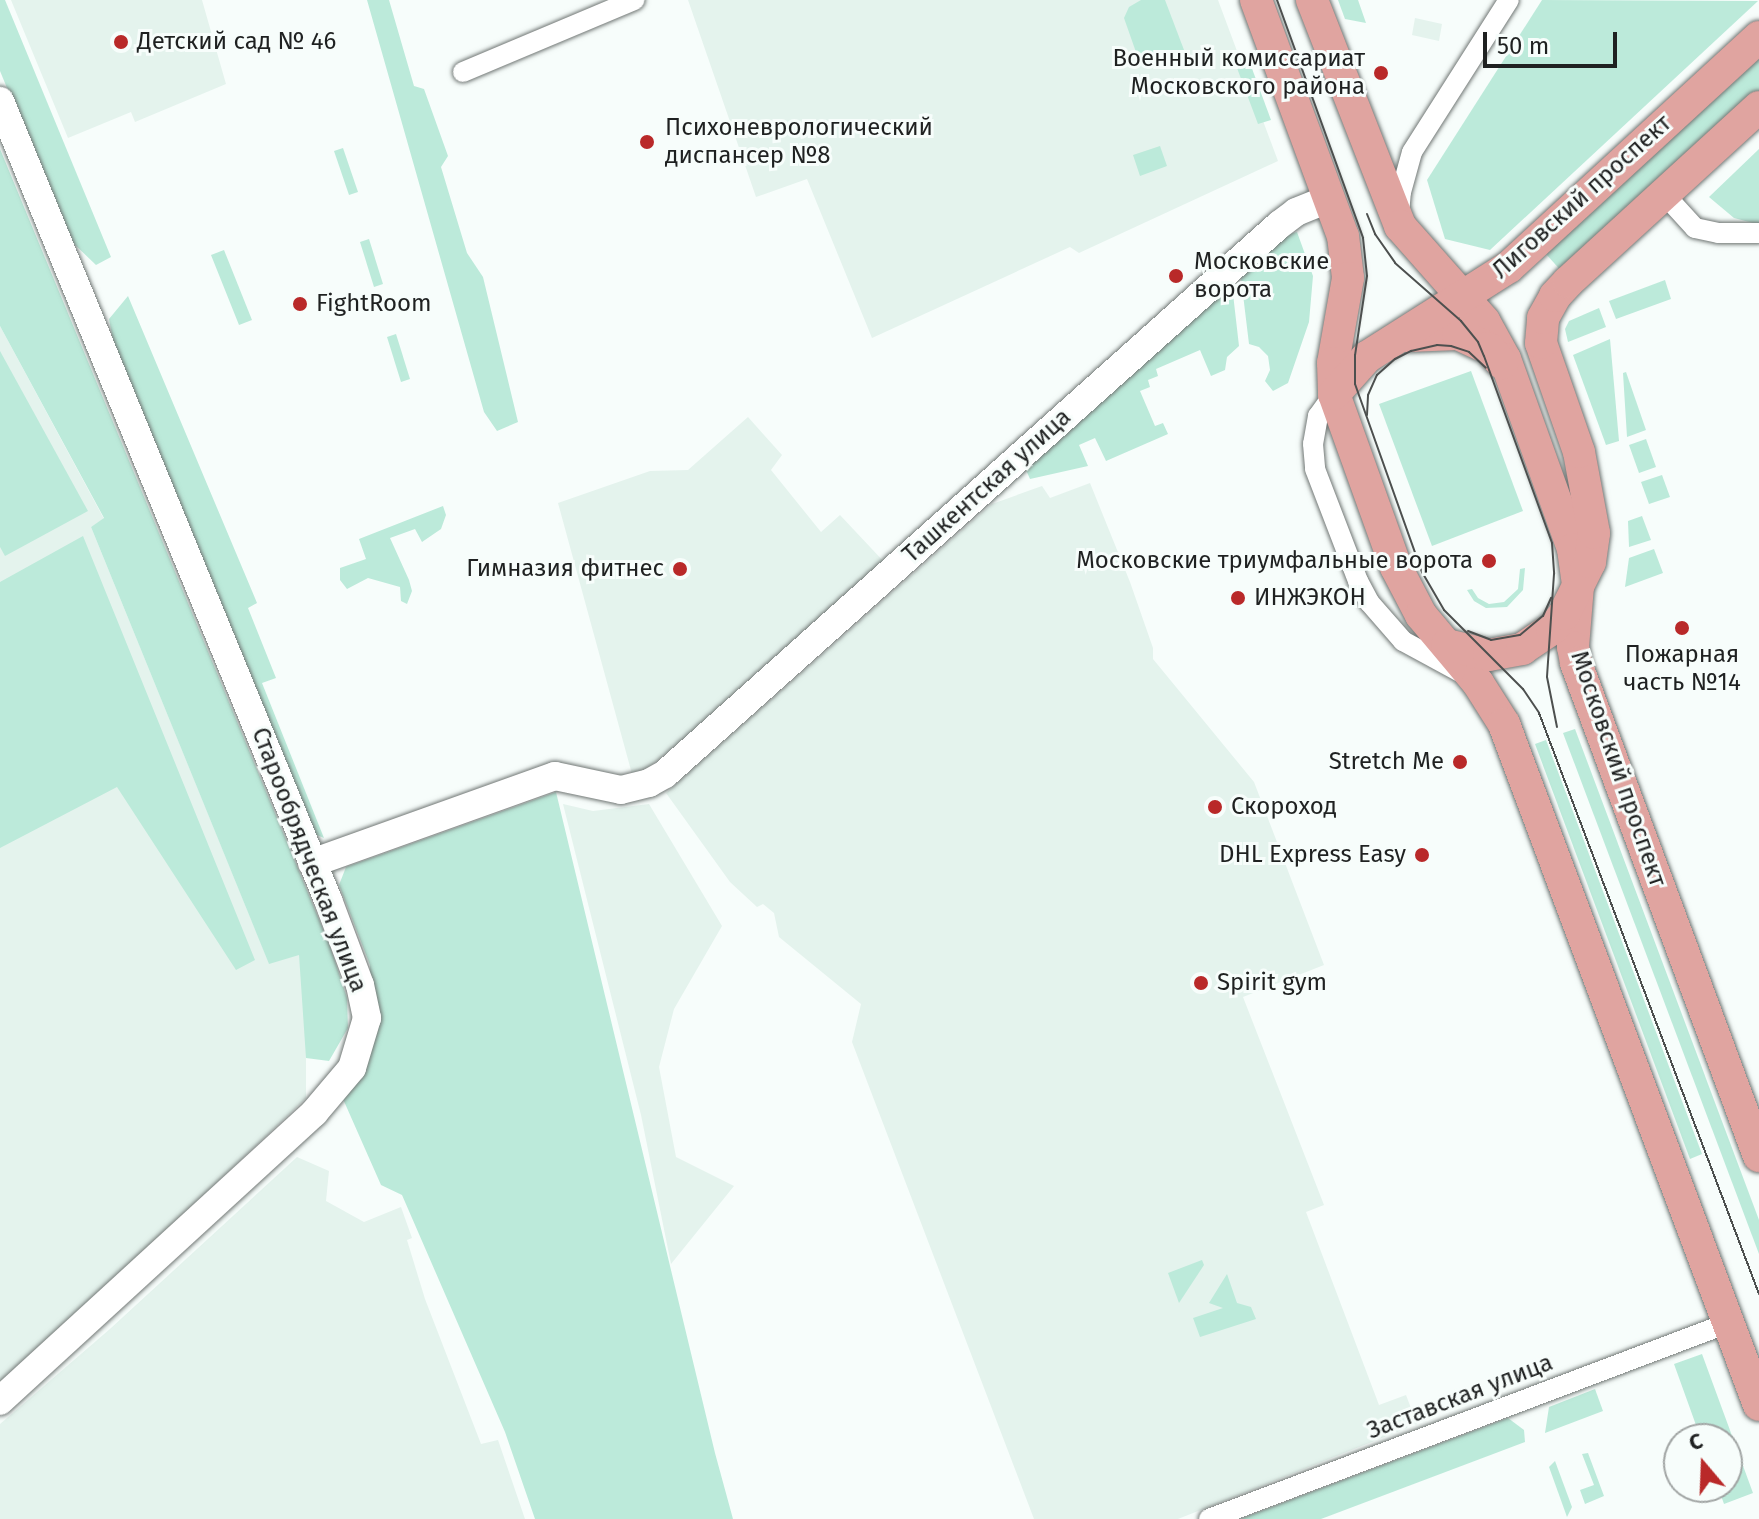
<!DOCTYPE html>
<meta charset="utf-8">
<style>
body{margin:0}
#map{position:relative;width:1759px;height:1519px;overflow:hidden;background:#f7fdfb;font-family:"Fira Sans",sans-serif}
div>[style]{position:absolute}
.built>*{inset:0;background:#e4f3ed}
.green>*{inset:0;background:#bceada}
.roads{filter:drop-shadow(0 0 2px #717775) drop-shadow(0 0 2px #717775)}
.street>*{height:20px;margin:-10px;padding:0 10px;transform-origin:10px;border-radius:10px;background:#fff}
.secondary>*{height:28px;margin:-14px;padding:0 14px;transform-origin:14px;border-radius:14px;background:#fff}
.primary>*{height:32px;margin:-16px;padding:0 16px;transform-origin:16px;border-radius:16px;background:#e0a4a0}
.tram>*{height:2px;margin:-1px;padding:0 1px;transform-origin:1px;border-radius:1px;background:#4d504f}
.dots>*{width:22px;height:22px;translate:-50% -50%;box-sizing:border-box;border:4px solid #f7fdfb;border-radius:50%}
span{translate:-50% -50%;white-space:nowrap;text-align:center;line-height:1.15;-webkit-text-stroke:6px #f7fdfb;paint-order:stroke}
.poi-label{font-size:24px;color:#1f2121}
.left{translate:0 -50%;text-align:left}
.right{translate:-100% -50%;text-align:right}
.street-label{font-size:24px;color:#1f2121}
.north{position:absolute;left:1663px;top:1423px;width:80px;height:80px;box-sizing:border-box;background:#f7fdfb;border:2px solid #a1a5a4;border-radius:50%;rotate:341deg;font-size:22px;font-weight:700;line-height:32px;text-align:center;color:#1f2121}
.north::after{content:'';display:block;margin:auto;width:28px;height:36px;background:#b92929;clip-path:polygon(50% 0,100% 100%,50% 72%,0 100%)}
.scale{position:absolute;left:1483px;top:32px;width:134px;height:36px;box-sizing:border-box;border:4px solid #1f2121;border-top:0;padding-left:10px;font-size:24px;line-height:28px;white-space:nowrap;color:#1f2121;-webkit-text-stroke:6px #f7fdfb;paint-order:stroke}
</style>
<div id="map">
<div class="built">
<i style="clip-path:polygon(11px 0,202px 0,226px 84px,135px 122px,131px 112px,68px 138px)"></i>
<i style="clip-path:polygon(688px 0,1218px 0,1278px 161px,1079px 253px,1070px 247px,872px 338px,807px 179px,756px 197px)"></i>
<i style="clip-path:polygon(1415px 18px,1442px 24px,1439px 41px,1412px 35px)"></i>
<i style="clip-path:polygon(0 326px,104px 519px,91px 527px,269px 963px,299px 954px,306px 1001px,306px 1098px,0 1389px)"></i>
<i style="clip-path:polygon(748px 417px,782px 455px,771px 470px,821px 532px,840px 515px,886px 564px,773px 665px,643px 772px,632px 774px,558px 503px,650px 471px,688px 470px)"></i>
<i style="clip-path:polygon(1090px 483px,1130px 582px,1153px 648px,1153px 659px,1254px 782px,1324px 965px,1243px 997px,1324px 1205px,1306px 1212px,1379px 1405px,1406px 1395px,1417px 1424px,1178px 1519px,1034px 1519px,852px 1042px,861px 1004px,779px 937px,774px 913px,763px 904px,757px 907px,730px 882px,666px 793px,992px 504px,1042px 486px,1050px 498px)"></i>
<i style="clip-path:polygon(563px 804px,593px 811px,649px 804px,722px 926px,674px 1009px,659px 1067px,676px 1157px,734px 1186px,671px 1264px,641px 1115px)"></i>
<i style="clip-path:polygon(297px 1157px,329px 1171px,326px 1201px,364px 1222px,401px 1207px,412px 1238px,407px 1240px,425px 1299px,481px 1444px,498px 1440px,525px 1519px,0 1519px,0 1424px,111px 1328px)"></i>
</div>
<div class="green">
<i style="clip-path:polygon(0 0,5px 0,111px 257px,96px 265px,70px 240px,0 71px)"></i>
<i style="clip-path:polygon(367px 0,389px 0,414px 86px,424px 89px,448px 156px,441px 167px,467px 253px,483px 277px,518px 422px,497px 431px,484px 412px)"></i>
<i style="clip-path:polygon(1141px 0,1165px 0,1184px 50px,1157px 60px,1137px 55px,1124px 18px,1129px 7px)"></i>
<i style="clip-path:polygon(1338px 0,1358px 0,1366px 23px,1345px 19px)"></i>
<i style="clip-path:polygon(1542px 0,1758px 1px,1490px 250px,1445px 239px,1427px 180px)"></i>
<i style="clip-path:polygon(1247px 55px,1271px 120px,1258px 124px,1234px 60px)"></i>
<i style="clip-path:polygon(1759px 57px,1759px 94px,1563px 273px,1546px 254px)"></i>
<i style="clip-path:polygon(1160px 146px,1167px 166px,1140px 176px,1133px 155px)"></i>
<i style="clip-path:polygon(343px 148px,358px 192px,349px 195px,334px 151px)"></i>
<i style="clip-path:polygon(0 149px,330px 946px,347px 998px,348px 1028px,329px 1061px,306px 1058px,299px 955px,269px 964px,91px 527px,104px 518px,0 326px)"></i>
<i style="clip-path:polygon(1759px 149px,1759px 223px,1753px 223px,1734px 218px,1709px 197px)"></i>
<i style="clip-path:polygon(1297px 232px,1313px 276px,1309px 322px,1288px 383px,1273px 391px,1265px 381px,1270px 370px,1268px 356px,1259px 347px,1249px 344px,1241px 278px,1289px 234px)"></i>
<i style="clip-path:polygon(369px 239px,383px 284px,374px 287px,360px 242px)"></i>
<i style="clip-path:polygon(224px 250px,252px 320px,239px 325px,211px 255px)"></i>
<i style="clip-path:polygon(1665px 280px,1671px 299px,1616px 319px,1609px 301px)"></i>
<i style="clip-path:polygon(1232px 285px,1239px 346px,1227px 357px,1225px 370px,1211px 376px,1200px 350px,1156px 369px,1158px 376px,1148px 380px,1150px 387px,1140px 391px,1155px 426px,1163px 423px,1168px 434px,1106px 461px,1095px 438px,1079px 445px,1088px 466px,1030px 479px,1026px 470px)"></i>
<i style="clip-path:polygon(128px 296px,257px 603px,248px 608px,276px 678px,262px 683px,324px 838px,312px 833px,115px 351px,109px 319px)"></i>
<i style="clip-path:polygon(1599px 308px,1606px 327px,1568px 342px,1565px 329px,1569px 321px)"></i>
<i style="clip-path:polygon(396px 334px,410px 379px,401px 382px,387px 337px)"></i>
<i style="clip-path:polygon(1610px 339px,1619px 441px,1606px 445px,1573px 355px)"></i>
<i style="clip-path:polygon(0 351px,88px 511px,5px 556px,0 547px)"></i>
<i style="clip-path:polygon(1471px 371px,1523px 511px,1432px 546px,1379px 404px)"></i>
<i style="clip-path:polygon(1626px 372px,1646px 430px,1627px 437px,1623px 373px)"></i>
<i style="clip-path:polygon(1646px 439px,1656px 467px,1639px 473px,1629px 445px)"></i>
<i style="clip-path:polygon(1662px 475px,1670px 497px,1649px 504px,1641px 482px)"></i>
<i style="clip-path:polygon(443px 506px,446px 515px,441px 529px,422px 542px,415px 529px,390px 538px,409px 580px,412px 591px,407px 604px,401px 601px,400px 587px,368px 578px,347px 589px,340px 580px,340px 568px,366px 559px,359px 539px)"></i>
<i style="clip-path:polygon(1642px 516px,1651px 540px,1629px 547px,1628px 521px)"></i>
<i style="clip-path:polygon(83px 536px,255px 960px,236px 970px,117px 787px,0 848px,0 582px)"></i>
<i style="clip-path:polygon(1654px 549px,1663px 573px,1625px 587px,1629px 558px)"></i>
<i style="clip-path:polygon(1525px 568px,1523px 590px,1507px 607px,1486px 608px,1474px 601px,1467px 590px,1472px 589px,1478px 598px,1489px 604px,1504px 602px,1518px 589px,1520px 569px)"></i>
<i style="clip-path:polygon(1575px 729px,1759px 1220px,1759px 1254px,1563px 733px)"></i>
<i style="clip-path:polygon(1546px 740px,1702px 1154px,1690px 1159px,1535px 744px)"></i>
<i style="clip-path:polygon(556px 792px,715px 1453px,733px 1519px,535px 1519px,505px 1432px,402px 1195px,381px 1185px,343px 1099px,370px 1037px,370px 965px,339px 885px,346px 867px)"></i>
<i style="clip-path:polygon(1202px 1260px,1204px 1265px,1179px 1303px,1168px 1273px)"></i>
<i style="clip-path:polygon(1227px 1274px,1237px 1303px,1251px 1307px,1256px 1319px,1200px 1337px,1193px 1318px,1223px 1308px,1209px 1303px)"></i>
<i style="clip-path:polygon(1702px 1354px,1753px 1493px,1724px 1504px,1718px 1487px,1727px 1487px,1727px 1439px,1701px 1439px,1674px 1364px)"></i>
<i style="clip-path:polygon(1595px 1389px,1603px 1411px,1545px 1433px,1549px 1407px)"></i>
<i style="clip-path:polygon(1508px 1418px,1524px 1430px,1525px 1442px,1321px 1519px,1240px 1519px)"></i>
<i style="clip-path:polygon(1588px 1453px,1604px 1496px,1585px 1504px,1580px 1490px,1594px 1485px,1582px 1454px)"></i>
<i style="clip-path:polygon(1555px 1461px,1572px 1507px,1567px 1517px,1549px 1467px)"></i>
</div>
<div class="roads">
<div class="street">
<i style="left:463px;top:72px;width:186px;rotate:-22.8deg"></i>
<i style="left:1664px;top:194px;width:46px;rotate:47.6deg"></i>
<i style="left:1695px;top:228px;width:24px;rotate:12deg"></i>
<i style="left:1718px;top:233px;width:41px"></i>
<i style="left:1399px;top:214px;width:22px;rotate:-85deg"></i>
<i style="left:1401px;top:192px;width:41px;rotate:-74.6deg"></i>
<i style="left:1412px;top:152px;width:180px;rotate:-57.5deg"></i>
<i style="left:1334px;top:394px;width:27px;rotate:126deg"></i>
<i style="left:1318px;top:416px;width:28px;rotate:100deg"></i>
<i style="left:1313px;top:444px;width:25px;rotate:85deg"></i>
<i style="left:1315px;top:469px;width:120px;rotate:69deg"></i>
<i style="left:1358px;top:581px;width:24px;rotate:62deg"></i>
<i style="left:1369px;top:602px;width:52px;rotate:48.9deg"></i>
<i style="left:1403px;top:641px;width:67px;rotate:28.5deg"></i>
<i style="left:1209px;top:1519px;width:555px;rotate:-20.69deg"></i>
</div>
<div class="secondary">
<i style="left:0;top:101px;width:864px;rotate:67.68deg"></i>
<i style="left:328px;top:900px;width:91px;rotate:69.4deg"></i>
<i style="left:360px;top:985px;width:34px;rotate:78deg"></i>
<i style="left:367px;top:1018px;width:52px;rotate:106.7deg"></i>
<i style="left:352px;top:1068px;width:59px;rotate:130.2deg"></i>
<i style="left:314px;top:1113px;width:426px;rotate:137.5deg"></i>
<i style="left:312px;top:863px;width:258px;rotate:-19.7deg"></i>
<i style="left:555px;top:776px;width:67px;rotate:12deg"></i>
<i style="left:621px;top:790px;width:29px;rotate:-14deg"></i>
<i style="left:649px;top:783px;width:18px;rotate:-29deg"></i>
<i style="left:665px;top:774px;width:824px;rotate:-41.8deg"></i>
<i style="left:1279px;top:225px;width:21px;rotate:-37deg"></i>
<i style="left:1296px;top:212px;width:37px;rotate:-22deg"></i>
</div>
<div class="primary">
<i style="left:1256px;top:0;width:252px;rotate:69.8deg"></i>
<i style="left:1343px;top:236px;width:42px;rotate:83.2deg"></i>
<i style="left:1348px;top:278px;width:86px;rotate:100deg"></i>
<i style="left:1333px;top:363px;width:31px;rotate:88deg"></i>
<i style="left:1334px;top:394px;width:184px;rotate:70.3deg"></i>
<i style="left:1396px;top:567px;width:54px;rotate:62.5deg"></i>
<i style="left:1421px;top:615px;width:89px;rotate:50deg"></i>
<i style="left:1478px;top:683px;width:49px;rotate:57.6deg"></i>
<i style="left:1504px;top:724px;width:727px;rotate:69.47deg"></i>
<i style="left:1312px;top:0;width:243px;rotate:68.7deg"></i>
<i style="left:1400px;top:226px;width:127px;rotate:48.5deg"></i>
<i style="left:1484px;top:321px;width:43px;rotate:61.1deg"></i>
<i style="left:1505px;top:359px;width:202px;rotate:70.3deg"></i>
<i style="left:1573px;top:549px;width:37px;rotate:82deg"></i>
<i style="left:1578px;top:586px;width:61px;rotate:94.7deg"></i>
<i style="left:1573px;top:647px;width:16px;rotate:79deg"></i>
<i style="left:1576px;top:663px;width:526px;rotate:69.64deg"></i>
<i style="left:1407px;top:336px;width:51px;rotate:-2.2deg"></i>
<i style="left:1458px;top:334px;width:33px;rotate:25deg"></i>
<i style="left:1488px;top:348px;width:21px;rotate:47deg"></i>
<i style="left:1334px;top:394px;width:50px;rotate:-48.3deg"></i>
<i style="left:1367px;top:357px;width:168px;rotate:-32.4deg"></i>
<i style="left:1509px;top:267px;width:340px;rotate:-42.6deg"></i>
<i style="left:1447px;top:645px;width:43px;rotate:13.4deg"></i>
<i style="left:1489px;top:655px;width:34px;rotate:-10deg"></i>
<i style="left:1522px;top:649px;width:36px;rotate:-34deg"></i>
<i style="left:1552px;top:629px;width:19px;rotate:-51deg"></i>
<i style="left:1564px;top:614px;width:58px;rotate:-63.4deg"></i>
<i style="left:1590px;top:562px;width:29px;rotate:-82deg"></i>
<i style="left:1594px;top:533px;width:82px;rotate:-100.5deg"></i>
<i style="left:1579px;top:452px;width:115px;rotate:-109.2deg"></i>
<i style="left:1541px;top:343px;width:25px;rotate:-85deg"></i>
<i style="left:1543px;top:318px;width:25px;rotate:-61deg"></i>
<i style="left:1555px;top:296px;width:19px;rotate:-47deg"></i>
<i style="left:1568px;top:282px;width:259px;rotate:-42.5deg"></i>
</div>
</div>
<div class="tram">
<i style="left:1277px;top:0;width:253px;rotate:70.1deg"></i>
<i style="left:1363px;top:238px;width:38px;rotate:84deg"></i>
<i style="left:1367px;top:276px;width:80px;rotate:98.6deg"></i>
<i style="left:1355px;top:355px;width:29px;rotate:90deg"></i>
<i style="left:1355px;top:384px;width:200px;rotate:70.4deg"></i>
<i style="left:1422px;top:572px;width:44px;rotate:59.9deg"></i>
<i style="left:1444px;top:610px;width:112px;rotate:45deg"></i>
<i style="left:1523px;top:689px;width:29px;rotate:56deg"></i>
<i style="left:1539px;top:713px;width:621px;rotate:69.26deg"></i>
<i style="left:1367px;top:214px;width:22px;rotate:68deg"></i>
<i style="left:1375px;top:234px;width:35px;rotate:55deg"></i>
<i style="left:1395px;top:263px;width:88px;rotate:41.3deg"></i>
<i style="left:1461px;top:321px;width:27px;rotate:51deg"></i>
<i style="left:1478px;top:342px;width:15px;rotate:67deg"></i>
<i style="left:1484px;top:356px;width:199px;rotate:70deg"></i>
<i style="left:1552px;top:543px;width:31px;rotate:86deg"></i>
<i style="left:1554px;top:574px;width:103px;rotate:93.9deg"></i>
<i style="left:1547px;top:677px;width:51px;rotate:78.7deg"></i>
<i style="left:1367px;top:415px;width:20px;rotate:-87deg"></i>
<i style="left:1368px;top:395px;width:22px;rotate:-66deg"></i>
<i style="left:1377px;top:375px;width:24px;rotate:-42deg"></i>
<i style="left:1395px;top:359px;width:18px;rotate:-27deg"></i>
<i style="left:1411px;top:351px;width:27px;rotate:-13deg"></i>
<i style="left:1437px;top:345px;width:14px;rotate:4deg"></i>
<i style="left:1451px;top:346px;width:19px;rotate:18deg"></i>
<i style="left:1469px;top:352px;width:23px;rotate:43deg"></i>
<i style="left:1468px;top:631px;width:25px;rotate:21deg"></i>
<i style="left:1491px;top:640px;width:29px;rotate:-10deg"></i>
<i style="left:1520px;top:635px;width:30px;rotate:-40deg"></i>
<i style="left:1543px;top:616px;width:20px;rotate:-66deg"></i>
</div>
<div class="dots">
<i style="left:121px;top:42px;background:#b92929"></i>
<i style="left:1381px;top:73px;background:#b92929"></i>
<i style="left:647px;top:142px;background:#b92929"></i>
<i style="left:1176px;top:276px;background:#b92929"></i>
<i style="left:300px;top:304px;background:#b92929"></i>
<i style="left:1489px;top:561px;background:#b92929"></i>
<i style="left:680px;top:569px;background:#b92929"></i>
<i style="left:1238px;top:598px;background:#b92929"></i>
<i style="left:1682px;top:628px;background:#b92929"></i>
<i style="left:1460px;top:762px;background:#b92929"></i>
<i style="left:1215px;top:807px;background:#b92929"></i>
<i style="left:1422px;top:855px;background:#b92929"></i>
<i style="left:1201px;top:983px;background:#b92929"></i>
</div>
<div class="poi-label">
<span class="left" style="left:137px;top:42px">Детский сад № 46</span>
<span class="right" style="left:1365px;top:73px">Военный комиссариат<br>Московского района</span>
<span class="left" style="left:665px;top:142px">Психоневрологический<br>диспансер №8</span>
<span class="left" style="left:1194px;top:276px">Московские<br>ворота</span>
<span class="left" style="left:316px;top:304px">FightRoom</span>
<span class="right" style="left:1473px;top:561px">Московские триумфальные ворота</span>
<span class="right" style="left:664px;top:569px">Гимназия фитнес</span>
<span class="left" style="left:1254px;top:598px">ИНЖЭКОН</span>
<span style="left:1682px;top:669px">Пожарная<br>часть №14</span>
<span class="right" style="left:1444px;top:762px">Stretch Me</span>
<span class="left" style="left:1231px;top:807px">Скороход</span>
<span class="right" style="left:1406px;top:855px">DHL Express Easy</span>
<span class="left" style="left:1217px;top:983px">Spirit gym</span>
</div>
<div class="street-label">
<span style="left:1582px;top:197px;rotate:-42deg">Лиговский проспект</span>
<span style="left:987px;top:486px;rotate:-42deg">Ташкентская улица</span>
<span style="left:1618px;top:769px;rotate:71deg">Московский проспект</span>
<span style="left:309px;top:860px;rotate:69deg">Старообрядческая улица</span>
<span style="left:1460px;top:1397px;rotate:-21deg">Заставская улица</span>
</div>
<div class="north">С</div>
<div class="scale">50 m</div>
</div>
